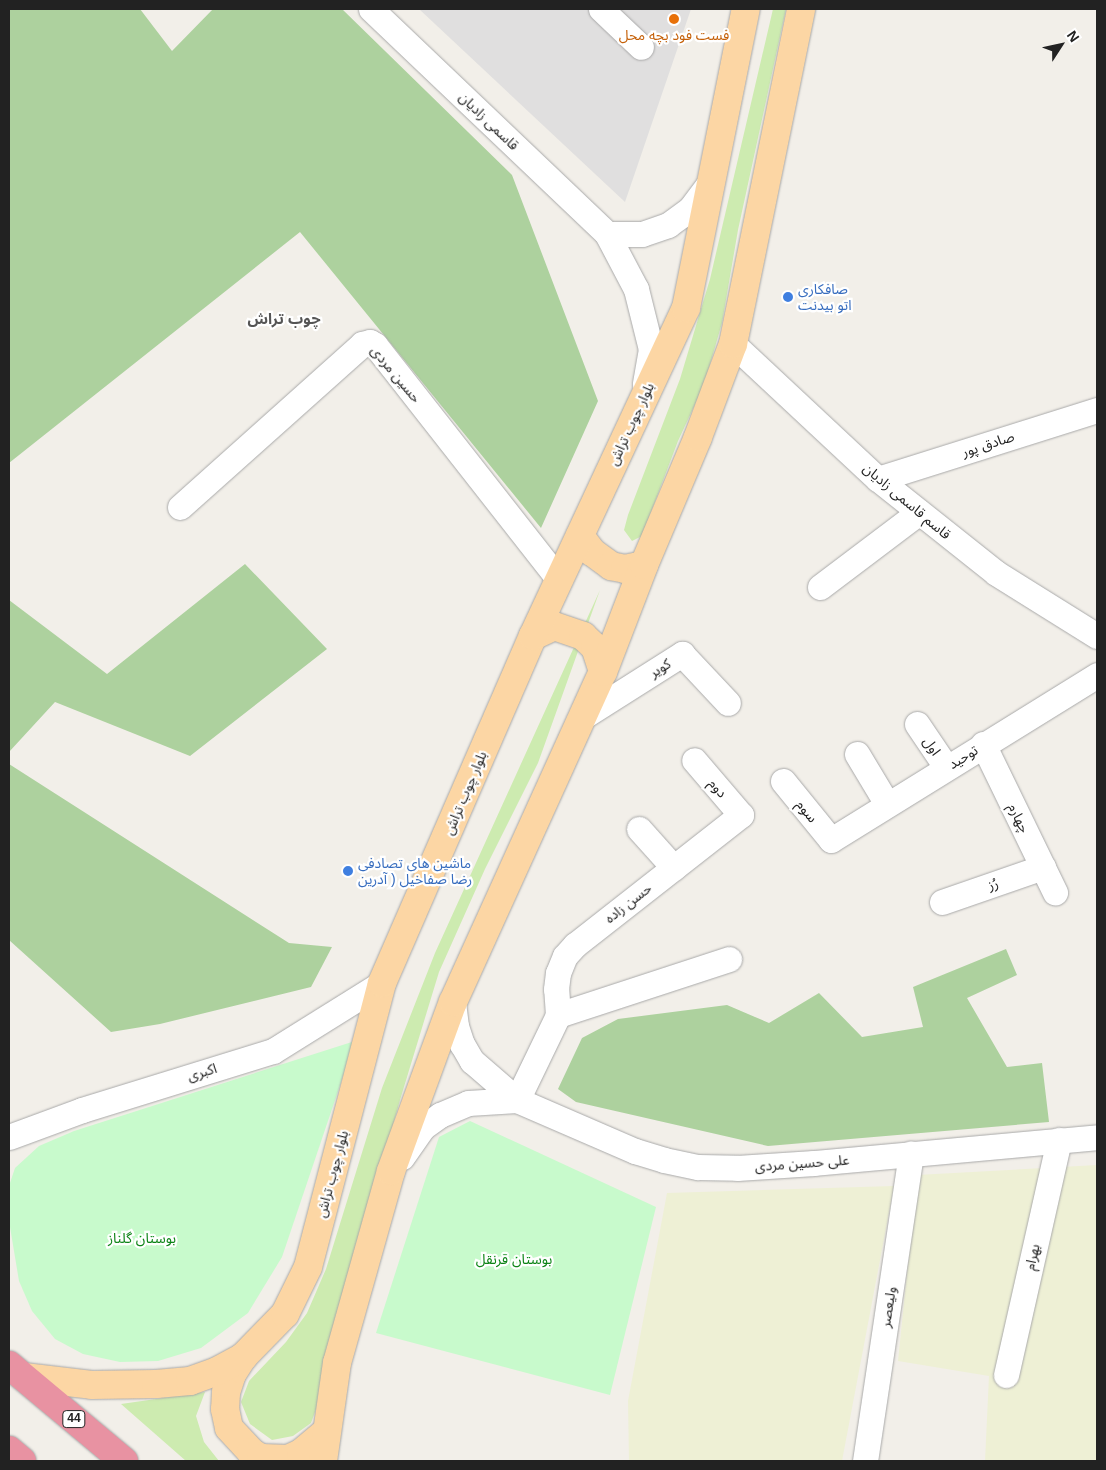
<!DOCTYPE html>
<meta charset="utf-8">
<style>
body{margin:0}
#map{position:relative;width:1106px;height:1470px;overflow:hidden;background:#f2efe9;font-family:Arial,"Noto Sans Arabic",sans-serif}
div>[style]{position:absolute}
.residential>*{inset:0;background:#e0dfdf}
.farmland>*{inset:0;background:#eef0d5}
.grass>*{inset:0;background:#cdebb0}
.forest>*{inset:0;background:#add19e}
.park>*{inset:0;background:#c8facc}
.roads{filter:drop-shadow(0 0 1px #a9a9a9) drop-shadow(0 0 1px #a9a9a9)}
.minor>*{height:25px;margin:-12.5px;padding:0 12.5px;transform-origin:12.5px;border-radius:12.5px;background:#fff}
.major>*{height:28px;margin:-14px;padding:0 14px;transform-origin:14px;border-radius:14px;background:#fcd6a4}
.highway>*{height:28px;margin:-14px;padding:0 14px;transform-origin:14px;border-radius:14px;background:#e892a2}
.dots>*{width:14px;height:14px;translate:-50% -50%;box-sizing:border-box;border:2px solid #fff;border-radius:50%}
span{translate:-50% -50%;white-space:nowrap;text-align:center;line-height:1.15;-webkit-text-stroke:4.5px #fff;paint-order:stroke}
.shield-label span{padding:1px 4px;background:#fff;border:1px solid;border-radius:4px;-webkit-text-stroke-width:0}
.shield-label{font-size:12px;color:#222;font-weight:700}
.food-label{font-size:14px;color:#c56008}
.street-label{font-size:14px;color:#222}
.shop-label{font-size:14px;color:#366cbe}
.left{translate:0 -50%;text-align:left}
.park-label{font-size:14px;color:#0c8416}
.neighbourhood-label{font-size:15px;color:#555;font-weight:700}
.frame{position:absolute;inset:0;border:10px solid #222;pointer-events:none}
.north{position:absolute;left:1036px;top:20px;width:50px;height:50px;-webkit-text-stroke:4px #fff;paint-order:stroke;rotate:55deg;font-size:14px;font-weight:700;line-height:20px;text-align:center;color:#222}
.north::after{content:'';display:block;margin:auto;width:18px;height:22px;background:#222;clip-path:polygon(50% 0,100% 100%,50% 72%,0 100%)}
</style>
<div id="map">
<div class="residential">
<i style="clip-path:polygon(419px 9px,691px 9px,625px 202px)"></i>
</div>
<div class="farmland">
<i style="clip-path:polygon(1097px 1165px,1097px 1461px,985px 1461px,989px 1376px,898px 1361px,917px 1175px)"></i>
<i style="clip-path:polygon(894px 1186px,842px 1461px,629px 1461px,628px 1401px,667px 1193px)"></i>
</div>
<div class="grass">
<i style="clip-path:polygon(773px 9px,786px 9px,738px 230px,722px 323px,704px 385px,678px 441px,642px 536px,632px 541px,624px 530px,628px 515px,680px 379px,710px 279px)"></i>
<i style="clip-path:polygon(600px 590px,538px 763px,485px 869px,439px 972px,400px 1100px,347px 1290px,322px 1393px,311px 1423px,293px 1436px,272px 1440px,250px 1424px,241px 1402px,249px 1381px,286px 1342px,307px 1313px,326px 1269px,382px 1088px,435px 953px)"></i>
<i style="clip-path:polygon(205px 1392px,196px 1416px,204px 1442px,219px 1461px,186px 1461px,121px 1404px)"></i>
</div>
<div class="forest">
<i style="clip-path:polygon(9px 9px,140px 9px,172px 51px,213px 9px,342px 9px,512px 175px,598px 401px,541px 528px,300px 232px,9px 463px)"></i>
<i style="clip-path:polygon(245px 564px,327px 649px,190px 756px,55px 702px,9px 752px,9px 600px,107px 674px)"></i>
<i style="clip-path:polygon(9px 764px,289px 943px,332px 947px,311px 987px,160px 1024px,111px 1032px,9px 940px)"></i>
<i style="clip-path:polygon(1006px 949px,1017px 975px,967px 998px,1007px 1067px,1042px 1063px,1049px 1122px,768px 1146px,576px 1102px,558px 1089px,582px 1038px,618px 1019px,727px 1005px,769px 1023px,819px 993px,862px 1037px,923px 1027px,913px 987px)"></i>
</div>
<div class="park">
<i style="clip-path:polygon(355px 1041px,282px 1257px,248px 1313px,201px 1348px,158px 1361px,120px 1362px,83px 1354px,55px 1339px,32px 1311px,19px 1281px,9px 1221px,9px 1186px,15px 1168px,39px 1146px,74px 1131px)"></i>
<i style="clip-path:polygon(470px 1121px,656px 1207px,610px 1395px,376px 1333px,439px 1137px)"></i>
</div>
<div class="roads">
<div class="minor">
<i style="left:371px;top:9px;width:326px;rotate:43.6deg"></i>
<i style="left:607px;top:234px;width:62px;rotate:62.2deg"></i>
<i style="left:636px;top:289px;width:62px;rotate:76deg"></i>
<i style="left:651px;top:349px;width:35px;rotate:100deg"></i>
<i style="left:601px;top:9px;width:55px;rotate:43.5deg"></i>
<i style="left:607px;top:234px;width:35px"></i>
<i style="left:642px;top:234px;width:28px;rotate:-19deg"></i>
<i style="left:668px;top:225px;width:27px;rotate:-36deg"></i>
<i style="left:690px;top:209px;width:34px;rotate:-53deg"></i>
<i style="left:733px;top:344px;width:198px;rotate:43deg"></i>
<i style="left:878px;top:479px;width:151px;rotate:38.5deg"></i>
<i style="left:996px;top:573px;width:119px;rotate:32deg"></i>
<i style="left:878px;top:479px;width:230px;rotate:-17.5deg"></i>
<i style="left:180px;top:507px;width:244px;rotate:-41.8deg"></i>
<i style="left:362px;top:344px;width:8px;rotate:-14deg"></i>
<i style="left:370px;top:342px;width:6px;rotate:31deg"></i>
<i style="left:375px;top:345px;width:298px;rotate:51.9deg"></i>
<i style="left:820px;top:587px;width:124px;rotate:-37.1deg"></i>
<i style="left:581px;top:718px;width:120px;rotate:-32.4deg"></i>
<i style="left:682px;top:654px;width:67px;rotate:46.8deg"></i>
<i style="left:917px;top:724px;width:52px;rotate:56deg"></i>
<i style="left:983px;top:744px;width:165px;rotate:64.1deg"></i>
<i style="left:857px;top:754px;width:58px;rotate:59deg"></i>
<i style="left:783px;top:781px;width:76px;rotate:50.9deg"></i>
<i style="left:831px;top:840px;width:313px;rotate:-31.8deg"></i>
<i style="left:639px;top:829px;width:52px;rotate:48.1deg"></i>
<i style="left:942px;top:902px;width:107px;rotate:-19.1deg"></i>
<i style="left:453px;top:1002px;width:24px;rotate:83deg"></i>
<i style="left:456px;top:1026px;width:19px;rotate:72deg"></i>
<i style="left:462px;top:1044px;width:20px;rotate:60deg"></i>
<i style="left:472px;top:1061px;width:60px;rotate:40.9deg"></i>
<i style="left:517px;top:1100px;width:129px;rotate:23.4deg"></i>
<i style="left:635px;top:1151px;width:30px;rotate:17deg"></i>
<i style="left:664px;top:1160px;width:35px;rotate:12deg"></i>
<i style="left:698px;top:1167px;width:39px;rotate:1deg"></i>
<i style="left:737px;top:1168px;width:77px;rotate:-3.7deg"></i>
<i style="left:814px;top:1163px;width:284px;rotate:-5.2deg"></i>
<i style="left:558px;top:1015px;width:180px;rotate:-18.1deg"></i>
<i style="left:517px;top:1100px;width:94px;rotate:-64.2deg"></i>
<i style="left:558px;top:1015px;width:26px;rotate:-94deg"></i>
<i style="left:556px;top:989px;width:16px;rotate:-83deg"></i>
<i style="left:558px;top:973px;width:18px;rotate:-68deg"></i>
<i style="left:565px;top:956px;width:15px;rotate:-48deg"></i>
<i style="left:575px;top:945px;width:211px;rotate:-38.1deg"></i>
<i style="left:741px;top:815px;width:72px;rotate:-130.5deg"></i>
<i style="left:9px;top:1137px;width:78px;rotate:-20.3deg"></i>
<i style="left:82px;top:1110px;width:200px;rotate:-17.2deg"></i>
<i style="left:273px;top:1051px;width:128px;rotate:-32deg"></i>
<i style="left:402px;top:1157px;width:35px;rotate:-55deg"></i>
<i style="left:422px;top:1128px;width:22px;rotate:-36deg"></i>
<i style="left:440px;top:1115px;width:30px;rotate:-23deg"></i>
<i style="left:468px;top:1103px;width:49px;rotate:-3.5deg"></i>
<i style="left:1006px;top:1375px;width:241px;rotate:-77.3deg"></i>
<i style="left:865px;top:1461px;width:311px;rotate:-81.5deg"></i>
</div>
<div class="major">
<i style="left:580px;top:536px;width:20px;rotate:53deg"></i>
<i style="left:592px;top:552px;width:24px;rotate:36deg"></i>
<i style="left:611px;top:566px;width:14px;rotate:12deg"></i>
<i style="left:625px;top:569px;width:19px;rotate:-12deg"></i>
<i style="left:533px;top:636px;width:23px;rotate:-25deg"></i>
<i style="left:554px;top:626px;width:31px;rotate:19deg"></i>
<i style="left:583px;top:636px;width:16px;rotate:43deg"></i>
<i style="left:595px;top:647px;width:26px;rotate:72deg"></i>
<i style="left:243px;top:1357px;width:20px;rotate:123deg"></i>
<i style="left:232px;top:1374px;width:19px;rotate:108deg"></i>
<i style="left:226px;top:1392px;width:17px;rotate:93deg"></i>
<i style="left:225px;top:1409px;width:19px;rotate:78deg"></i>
<i style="left:229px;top:1428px;width:33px;rotate:47deg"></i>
<i style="left:251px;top:1452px;width:12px;rotate:31deg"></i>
<i style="left:261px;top:1458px;width:27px;rotate:2deg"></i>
<i style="left:288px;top:1459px;width:14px;rotate:-25deg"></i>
<i style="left:301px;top:1453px;width:33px;rotate:-40deg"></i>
<i style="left:24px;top:1377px;width:68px;rotate:6.7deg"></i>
<i style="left:92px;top:1385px;width:64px;rotate:-0.9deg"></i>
<i style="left:156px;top:1384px;width:34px;rotate:-5deg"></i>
<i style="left:190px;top:1381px;width:29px;rotate:-20deg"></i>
<i style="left:217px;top:1371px;width:30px;rotate:-28deg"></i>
<i style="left:243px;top:1357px;width:60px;rotate:-45.7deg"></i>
<i style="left:285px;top:1314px;width:52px;rotate:-63.9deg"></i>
<i style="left:308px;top:1267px;width:293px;rotate:-75.4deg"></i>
<i style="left:382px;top:983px;width:378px;rotate:-66.5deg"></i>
<i style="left:533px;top:636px;width:362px;rotate:-65deg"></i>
<i style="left:686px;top:308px;width:305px;rotate:-78.7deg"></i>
<i style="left:323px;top:1461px;width:99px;rotate:-81.9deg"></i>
<i style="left:337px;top:1363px;width:199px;rotate:-74.3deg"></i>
<i style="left:391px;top:1171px;width:180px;rotate:-69.9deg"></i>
<i style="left:453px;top:1002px;width:362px;rotate:-65.6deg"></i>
<i style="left:603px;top:672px;width:115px;rotate:-69deg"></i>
<i style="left:644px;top:565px;width:139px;rotate:-67.1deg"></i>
<i style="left:698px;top:437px;width:99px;rotate:-69.4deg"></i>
<i style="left:733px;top:344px;width:342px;rotate:-78.5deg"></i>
</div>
<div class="highway">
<i style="left:9px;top:1365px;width:150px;rotate:39.9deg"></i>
<i style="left:9px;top:1450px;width:17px;rotate:40deg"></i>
</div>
</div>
<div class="dots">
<i style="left:674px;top:19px;background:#e8710a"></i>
<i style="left:788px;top:297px;background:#3f7fe0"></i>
<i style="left:348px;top:871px;background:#3f7fe0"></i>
</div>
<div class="shield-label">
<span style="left:74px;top:1419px">44</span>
</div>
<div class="food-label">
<span style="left:674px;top:35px">فست فود بچه محل</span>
</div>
<div class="street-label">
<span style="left:489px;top:121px;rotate:44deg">قاسمی زادیان</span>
<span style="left:396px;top:374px;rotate:50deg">حسین مردی</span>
<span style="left:631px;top:424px;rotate:-65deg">بلوار چوب‌ تراش</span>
<span style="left:988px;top:444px;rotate:-18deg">صادق پور</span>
<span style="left:907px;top:501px;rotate:40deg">قاسم قاسمی زادیان</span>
<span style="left:660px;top:668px;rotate:-32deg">کویر</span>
<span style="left:932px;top:746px;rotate:55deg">اول</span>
<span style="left:963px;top:757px;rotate:-32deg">توحید</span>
<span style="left:718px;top:788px;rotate:50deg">دوم</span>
<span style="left:465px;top:793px;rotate:-67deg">بلوار چوب‌ تراش</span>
<span style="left:807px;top:811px;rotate:51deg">سوم</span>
<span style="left:1019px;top:818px;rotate:64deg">چهارم</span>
<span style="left:993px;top:884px;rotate:-19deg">رُز</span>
<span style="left:628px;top:903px;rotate:-38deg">حسن زاده</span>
<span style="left:202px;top:1072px;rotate:-17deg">اکبری</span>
<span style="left:802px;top:1163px;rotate:-4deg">علی حسین مردی</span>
<span style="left:332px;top:1174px;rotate:-75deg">بلوار چوب‌ تراش</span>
<span style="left:1032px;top:1257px;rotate:-77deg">بهرام</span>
<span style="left:888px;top:1307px;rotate:-81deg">ولیعصر</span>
</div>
<div class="shop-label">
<span class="left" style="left:798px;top:297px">صافکاری<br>اتو بیدنت</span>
<span class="left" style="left:358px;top:871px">ماشین های تصادفی<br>رضا صفاخیل ( آدرین</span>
</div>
<div class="park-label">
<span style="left:142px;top:1238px">بوستان گلناز</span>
<span style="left:514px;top:1259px">بوستان قرنقل</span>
</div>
<div class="neighbourhood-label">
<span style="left:284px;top:319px">چوب تراش</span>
</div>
<div class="frame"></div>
<div class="north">N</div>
</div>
